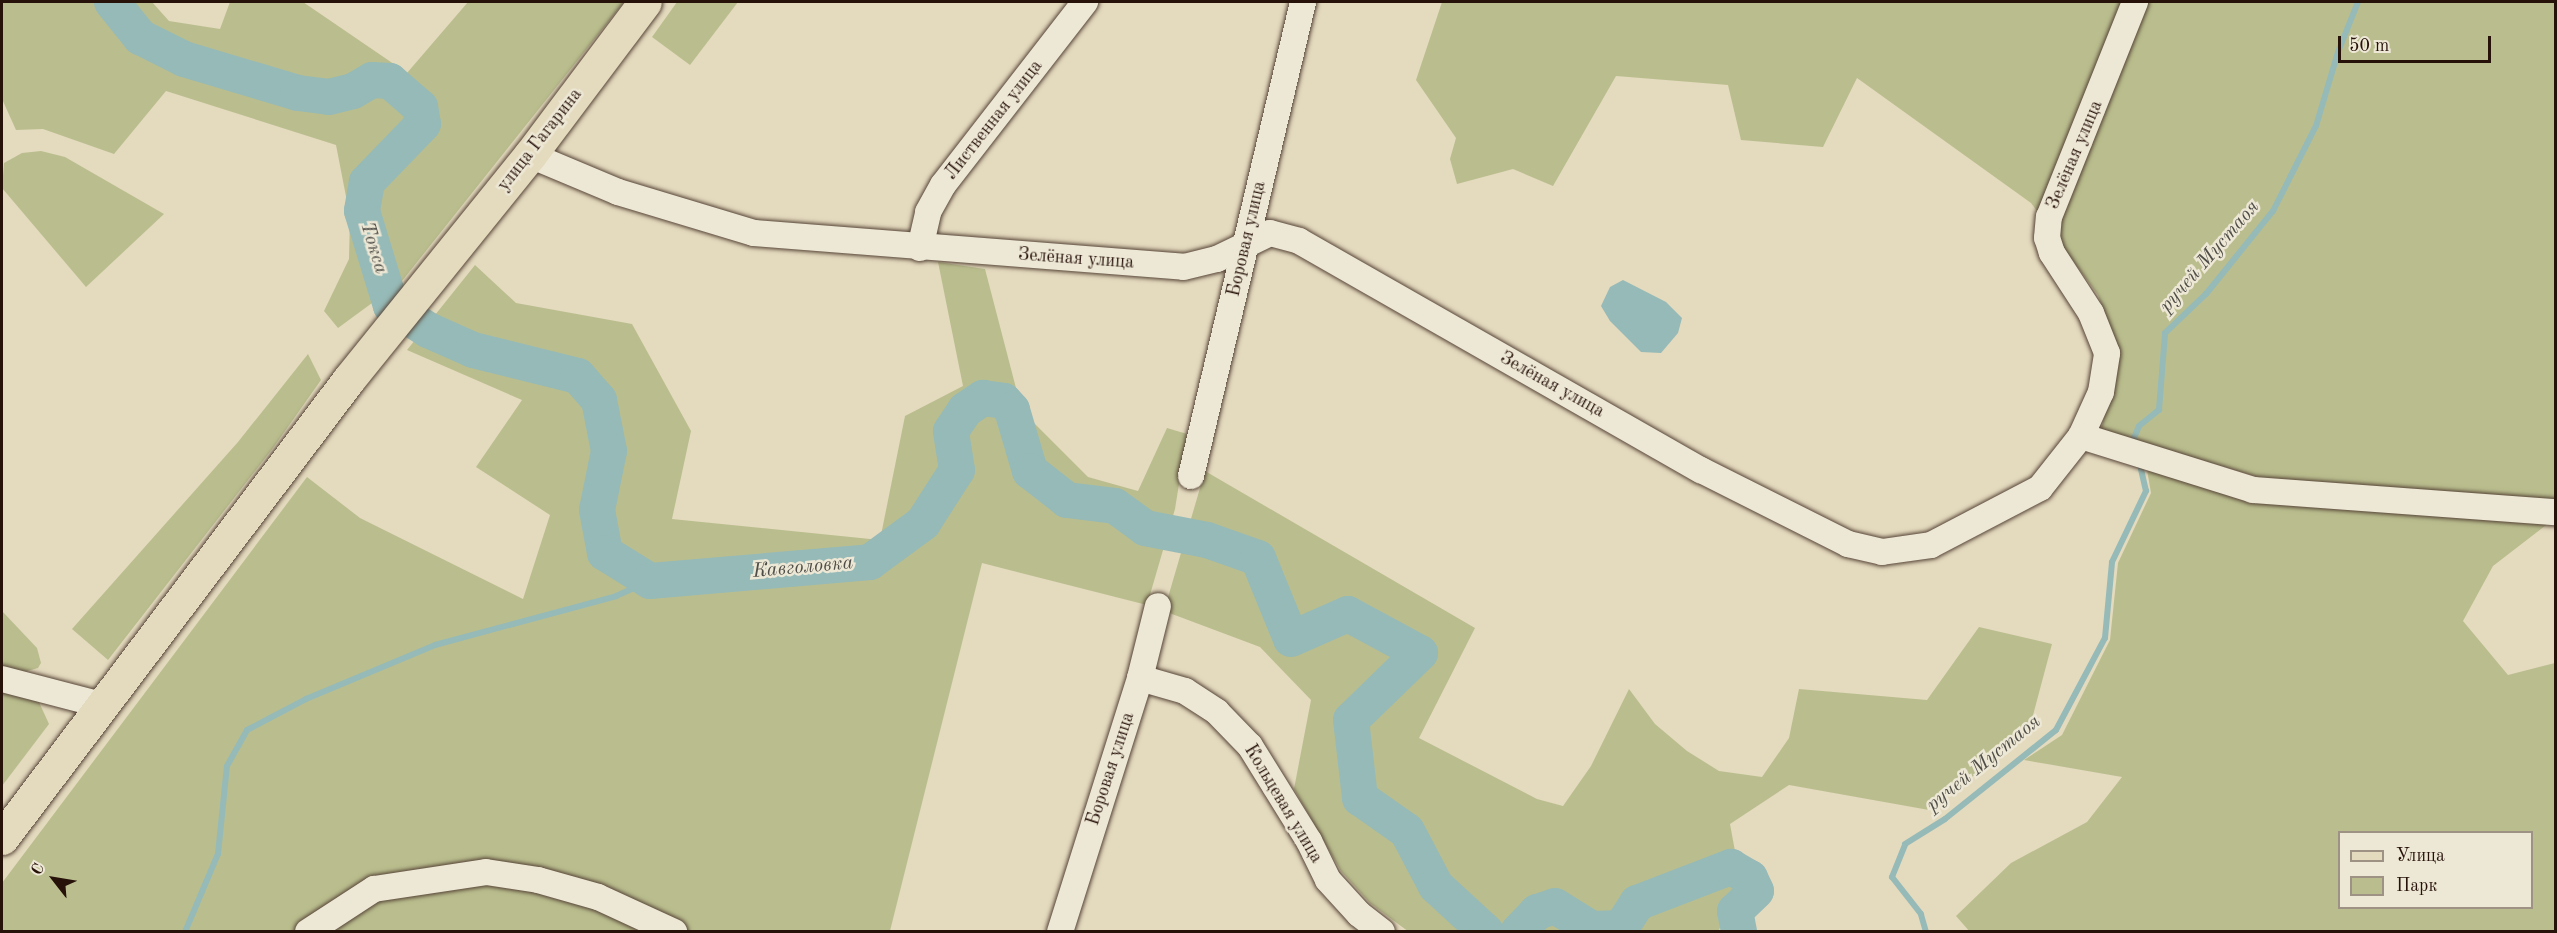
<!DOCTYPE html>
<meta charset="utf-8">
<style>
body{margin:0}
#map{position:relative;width:2557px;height:933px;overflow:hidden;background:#e4dabe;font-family:"Old Standard TT",serif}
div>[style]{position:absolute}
.green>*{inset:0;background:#babe8e}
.water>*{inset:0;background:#96bab7}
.stream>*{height:6px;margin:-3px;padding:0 3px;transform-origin:3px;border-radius:3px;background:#96bab7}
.river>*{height:36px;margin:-18px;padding:0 18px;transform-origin:18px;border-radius:18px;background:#96bab7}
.roads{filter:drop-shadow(0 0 2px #564437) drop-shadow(0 0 2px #564437)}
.minor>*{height:26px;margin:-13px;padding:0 13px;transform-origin:13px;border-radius:13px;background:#ede7d5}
.major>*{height:33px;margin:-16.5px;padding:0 16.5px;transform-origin:16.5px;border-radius:16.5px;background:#e4dabe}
span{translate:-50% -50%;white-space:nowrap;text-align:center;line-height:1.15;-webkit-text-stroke:5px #ede7d5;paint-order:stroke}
.street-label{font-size:18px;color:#27120a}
.water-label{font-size:20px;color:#4e4d47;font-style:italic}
.frame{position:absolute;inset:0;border:3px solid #27120a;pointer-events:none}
.legend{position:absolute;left:2338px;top:831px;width:195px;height:78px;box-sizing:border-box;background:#ede7d5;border:2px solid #9e9284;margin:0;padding:8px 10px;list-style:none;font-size:18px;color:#27120a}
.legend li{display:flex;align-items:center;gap:12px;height:30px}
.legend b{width:30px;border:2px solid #9e9284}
.north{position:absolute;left:24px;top:849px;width:60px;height:60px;-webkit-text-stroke:4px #ede7d5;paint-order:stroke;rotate:301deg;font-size:16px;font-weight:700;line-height:24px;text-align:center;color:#27120a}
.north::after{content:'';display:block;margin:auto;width:21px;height:27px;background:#27120a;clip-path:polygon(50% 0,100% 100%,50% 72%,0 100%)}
.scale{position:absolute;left:2338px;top:36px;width:153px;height:27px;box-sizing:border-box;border:3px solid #27120a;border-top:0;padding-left:8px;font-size:18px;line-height:21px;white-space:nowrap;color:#27120a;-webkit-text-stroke:4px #ede7d5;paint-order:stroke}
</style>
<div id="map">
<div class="green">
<i style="clip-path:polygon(2px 2px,152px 2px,169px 21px,220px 29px,230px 2px,303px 2px,407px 73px,468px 2px,624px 2px,402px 281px,338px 328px,324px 311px,349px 259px,350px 217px,336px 145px,166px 91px,114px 154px,43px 129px,16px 130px,2px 99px)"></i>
<i style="clip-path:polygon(677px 2px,738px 2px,690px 65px,652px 37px)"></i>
<i style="clip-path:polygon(1442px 2px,2555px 2px,2555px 504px,2258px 477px,2101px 430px,2119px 354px,2098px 295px,2031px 203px,1857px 78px,1823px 147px,1741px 140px,1728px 85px,1616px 76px,1553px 186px,1513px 169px,1457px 184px,1450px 159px,1456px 138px,1416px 80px)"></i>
<i style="clip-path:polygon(41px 151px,65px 157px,164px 214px,86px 287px,2px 188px,4px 163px,22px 153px)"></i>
<i style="clip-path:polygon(938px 262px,985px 269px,1022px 411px,1088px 477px,1138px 491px,1167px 428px,1187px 434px,1175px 509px,1147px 605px,982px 563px,890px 931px,2px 931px,2px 883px,307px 477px,360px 518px,523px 599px,550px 515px,476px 467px,522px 400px,407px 350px,475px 265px,516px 303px,632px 324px,691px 431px,672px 519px,880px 540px,905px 416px,963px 386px)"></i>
<i style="clip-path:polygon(308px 354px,321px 380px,273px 448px,108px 660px,72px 629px,238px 442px)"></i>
<i style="clip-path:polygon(evenodd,2146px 464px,2250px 499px,2304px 507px,2550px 522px,2493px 566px,2463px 621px,2508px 675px,2555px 663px,2555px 931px,1970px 932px,1956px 916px,2011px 863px,2087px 822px,2122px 777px,2024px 760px,2062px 735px,2110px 640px,2118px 563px,2151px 493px,2146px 464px,2340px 832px,2532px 832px,2532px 908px,2340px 908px,2340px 832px)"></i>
<i style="clip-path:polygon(1205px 471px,1475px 628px,1419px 738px,1537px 799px,1563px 806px,1591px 766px,1629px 689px,1655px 724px,1687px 751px,1719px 771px,1762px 777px,1789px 738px,1799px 689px,1927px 700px,1979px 627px,2052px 644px,2028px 734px,1929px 810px,1789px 785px,1730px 824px,1741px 884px,1728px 900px,1719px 931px,1409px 932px,1370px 903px,1341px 871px,1294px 789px,1311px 700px,1260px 647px,1164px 611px)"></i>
<i style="clip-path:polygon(2px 611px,37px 648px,41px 663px,38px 668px,13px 675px,2px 672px)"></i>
<i style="clip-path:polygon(2px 689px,38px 700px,49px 724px,2px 786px)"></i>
</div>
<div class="water">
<i style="clip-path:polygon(1623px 280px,1666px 302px,1682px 318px,1678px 333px,1661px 353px,1641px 352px,1610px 321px,1601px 306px,1610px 287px)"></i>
</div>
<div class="stream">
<i style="left:2136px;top:447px;width:9px;rotate:-103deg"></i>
<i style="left:2134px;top:438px;width:13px;rotate:-67deg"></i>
<i style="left:2139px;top:426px;width:26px;rotate:-39deg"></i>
<i style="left:2159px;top:410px;width:77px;rotate:-85.5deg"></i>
<i style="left:2165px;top:333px;width:57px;rotate:-43.6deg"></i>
<i style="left:2206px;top:294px;width:107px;rotate:-51.1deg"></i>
<i style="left:2273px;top:211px;width:95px;rotate:-63.2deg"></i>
<i style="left:2316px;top:126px;width:77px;rotate:-73.4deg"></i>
<i style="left:2338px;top:52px;width:54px;rotate:-68.2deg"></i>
<i style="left:185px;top:932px;width:85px;rotate:-67.1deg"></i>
<i style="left:218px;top:854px;width:88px;rotate:-84.2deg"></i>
<i style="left:227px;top:766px;width:41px;rotate:-60.9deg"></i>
<i style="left:247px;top:730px;width:67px;rotate:-27.7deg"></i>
<i style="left:306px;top:699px;width:140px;rotate:-22.7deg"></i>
<i style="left:435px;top:645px;width:188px;rotate:-15.1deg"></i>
<i style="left:616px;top:596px;width:37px;rotate:-24deg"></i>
<i style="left:1926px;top:932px;width:19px;rotate:-106deg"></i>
<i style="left:1921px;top:914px;width:47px;rotate:-128.1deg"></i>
<i style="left:1892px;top:877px;width:35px;rotate:-68deg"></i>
<i style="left:1905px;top:844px;width:47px;rotate:-32deg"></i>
<i style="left:1945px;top:819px;width:142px;rotate:-38.7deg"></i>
<i style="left:2056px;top:730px;width:104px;rotate:-62deg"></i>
<i style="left:2105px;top:638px;width:76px;rotate:-84.7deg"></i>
<i style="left:2112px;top:562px;width:79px;rotate:-64.4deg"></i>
<i style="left:2146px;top:491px;width:32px;rotate:-103deg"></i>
</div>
<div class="river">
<i style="left:112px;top:2px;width:45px;rotate:51.3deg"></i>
<i style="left:140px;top:37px;width:49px;rotate:26.6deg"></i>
<i style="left:184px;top:59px;width:119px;rotate:16.6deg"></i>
<i style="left:298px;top:93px;width:31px;rotate:7deg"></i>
<i style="left:329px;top:97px;width:25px;rotate:-14deg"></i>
<i style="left:353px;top:91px;width:22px;rotate:-30deg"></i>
<i style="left:372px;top:80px;width:18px;rotate:3deg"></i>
<i style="left:390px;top:81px;width:40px;rotate:41deg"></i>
<i style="left:420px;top:107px;width:17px;rotate:80deg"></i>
<i style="left:423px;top:124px;width:81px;rotate:134deg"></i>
<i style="left:367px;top:182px;width:29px;rotate:100deg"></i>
<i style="left:362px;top:211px;width:99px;rotate:73deg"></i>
<i style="left:391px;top:306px;width:44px;rotate:33deg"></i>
<i style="left:428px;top:330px;width:49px;rotate:24deg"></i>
<i style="left:473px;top:350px;width:108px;rotate:13.9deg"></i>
<i style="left:578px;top:376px;width:32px;rotate:49deg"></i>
<i style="left:599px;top:400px;width:52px;rotate:78.9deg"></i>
<i style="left:609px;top:451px;width:60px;rotate:101.5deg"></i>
<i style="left:597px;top:510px;width:44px;rotate:79.5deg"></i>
<i style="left:605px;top:553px;width:53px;rotate:31.9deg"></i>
<i style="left:650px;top:581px;width:221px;rotate:-4.9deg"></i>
<i style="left:870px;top:562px;width:66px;rotate:-36.3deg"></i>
<i style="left:923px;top:523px;width:63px;rotate:-57.3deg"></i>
<i style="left:957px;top:470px;width:39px;rotate:-99deg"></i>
<i style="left:951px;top:431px;width:25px;rotate:-56deg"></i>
<i style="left:965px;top:410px;width:22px;rotate:-34deg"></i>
<i style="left:983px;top:398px;width:21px;rotate:8deg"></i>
<i style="left:1004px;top:401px;width:12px;rotate:48deg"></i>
<i style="left:1012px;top:410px;width:64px;rotate:73.6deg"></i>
<i style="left:1030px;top:471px;width:47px;rotate:38.1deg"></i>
<i style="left:1067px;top:500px;width:48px;rotate:7.1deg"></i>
<i style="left:1115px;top:506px;width:37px;rotate:36deg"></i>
<i style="left:1145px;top:528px;width:63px;rotate:11deg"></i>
<i style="left:1207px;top:540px;width:54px;rotate:19.4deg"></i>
<i style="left:1258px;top:558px;width:87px;rotate:67.8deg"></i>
<i style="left:1291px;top:639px;width:62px;rotate:-23.7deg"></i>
<i style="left:1348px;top:614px;width:82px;rotate:28.4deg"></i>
<i style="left:1420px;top:653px;width:96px;rotate:135.8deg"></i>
<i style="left:1351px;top:720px;width:79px;rotate:83.4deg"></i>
<i style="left:1360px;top:798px;width:57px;rotate:35.1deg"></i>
<i style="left:1407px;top:831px;width:62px;rotate:62.2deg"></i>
<i style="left:1436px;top:886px;width:68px;rotate:42.6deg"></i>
<i style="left:1518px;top:932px;width:28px;rotate:-46deg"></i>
<i style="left:1537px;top:912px;width:19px;rotate:-18deg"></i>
<i style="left:1555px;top:906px;width:44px;rotate:31.9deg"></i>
<i style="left:1592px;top:929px;width:29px;rotate:-2deg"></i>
<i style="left:1621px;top:928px;width:30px;rotate:-57deg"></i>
<i style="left:1637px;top:903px;width:101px;rotate:-21deg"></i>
<i style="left:1731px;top:867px;width:22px;rotate:30deg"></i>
<i style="left:1750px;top:878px;width:14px;rotate:65deg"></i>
<i style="left:1756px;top:891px;width:29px;rotate:136deg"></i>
<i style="left:1735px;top:911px;width:21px;rotate:79deg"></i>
</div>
<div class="roads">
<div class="minor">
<i style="left:530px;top:155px;width:95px;rotate:22.8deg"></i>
<i style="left:618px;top:192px;width:142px;rotate:16.8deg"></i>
<i style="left:754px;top:233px;width:431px;rotate:4.5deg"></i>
<i style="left:1184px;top:267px;width:34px;rotate:-14deg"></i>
<i style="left:1217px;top:259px;width:59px;rotate:-26.1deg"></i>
<i style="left:1270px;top:233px;width:30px;rotate:15deg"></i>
<i style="left:1299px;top:241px;width:463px;rotate:29.7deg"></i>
<i style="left:1701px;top:470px;width:165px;rotate:26.7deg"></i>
<i style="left:1848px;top:544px;width:35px;rotate:13deg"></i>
<i style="left:1882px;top:552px;width:49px;rotate:-8.1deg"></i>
<i style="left:1931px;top:545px;width:123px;rotate:-27.6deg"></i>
<i style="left:2040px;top:488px;width:66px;rotate:-51.7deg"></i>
<i style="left:2081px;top:436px;width:48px;rotate:-65.6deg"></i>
<i style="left:2101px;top:392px;width:39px;rotate:-81deg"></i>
<i style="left:2107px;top:353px;width:43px;rotate:-111.8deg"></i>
<i style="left:2091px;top:313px;width:72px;rotate:-123deg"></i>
<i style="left:2052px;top:253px;width:16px;rotate:-108deg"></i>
<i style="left:2047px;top:238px;width:21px;rotate:-85deg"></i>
<i style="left:2049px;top:217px;width:232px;rotate:-68.2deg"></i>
<i style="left:920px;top:248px;width:37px;rotate:-77deg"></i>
<i style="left:928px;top:212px;width:31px;rotate:-61deg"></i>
<i style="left:943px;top:185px;width:232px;rotate:-52.2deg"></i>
<i style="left:2081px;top:436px;width:180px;rotate:17.4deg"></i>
<i style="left:2253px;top:490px;width:304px;rotate:4.2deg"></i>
<i style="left:1191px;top:476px;width:487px;rotate:-76.7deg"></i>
<i style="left:1140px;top:678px;width:47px;rotate:16.1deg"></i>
<i style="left:1185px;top:691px;width:38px;rotate:33deg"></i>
<i style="left:1217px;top:712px;width:47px;rotate:45.9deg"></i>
<i style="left:1250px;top:746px;width:112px;rotate:58.2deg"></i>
<i style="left:1309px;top:841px;width:43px;rotate:64deg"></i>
<i style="left:1328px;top:880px;width:46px;rotate:47.6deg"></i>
<i style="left:1359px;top:914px;width:29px;rotate:38deg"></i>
<i style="left:2px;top:679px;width:103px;rotate:14.6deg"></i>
<i style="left:308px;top:932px;width:79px;rotate:-33.1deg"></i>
<i style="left:374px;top:889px;width:113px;rotate:-8.6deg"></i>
<i style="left:486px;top:872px;width:53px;rotate:8.7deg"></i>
<i style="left:538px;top:880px;width:62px;rotate:15.8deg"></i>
<i style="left:598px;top:897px;width:84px;rotate:24.7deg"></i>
<i style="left:1060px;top:932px;width:266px;rotate:-72.5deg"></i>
<i style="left:1140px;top:678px;width:74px;rotate:-76deg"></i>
</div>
<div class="major">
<i style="left:2px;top:838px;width:575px;rotate:-52.91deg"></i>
<i style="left:349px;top:379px;width:288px;rotate:-51.1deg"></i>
<i style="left:530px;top:155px;width:191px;rotate:-53.1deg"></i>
</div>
</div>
<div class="street-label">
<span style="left:994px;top:120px;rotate:-52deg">Лиственная улица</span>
<span style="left:540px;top:140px;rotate:-52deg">улица Гагарина</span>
<span style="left:2075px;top:155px;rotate:-67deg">Зелёная улица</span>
<span style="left:1247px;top:239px;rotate:-77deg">Боровая улица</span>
<span style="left:1076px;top:259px;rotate:4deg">Зелёная улица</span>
<span style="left:1552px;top:385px;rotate:29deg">Зелёная улица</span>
<span style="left:1111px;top:769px;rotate:-72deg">Боровая улица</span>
<span style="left:1283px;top:804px;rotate:59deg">Кольцевая улица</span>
</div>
<div class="water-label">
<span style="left:373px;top:248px;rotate:73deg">Токса</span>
<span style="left:2210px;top:257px;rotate:-49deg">ручей Мустаоя</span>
<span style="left:803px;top:568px;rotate:-5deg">Кавголовка</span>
<span style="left:1984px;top:764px;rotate:-39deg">ручей Мустаоя</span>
</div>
<div class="frame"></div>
<ul class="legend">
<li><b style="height:8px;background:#e4dabe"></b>Улица</li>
<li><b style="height:16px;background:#babe8e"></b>Парк</li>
</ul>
<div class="north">С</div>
<div class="scale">50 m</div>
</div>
